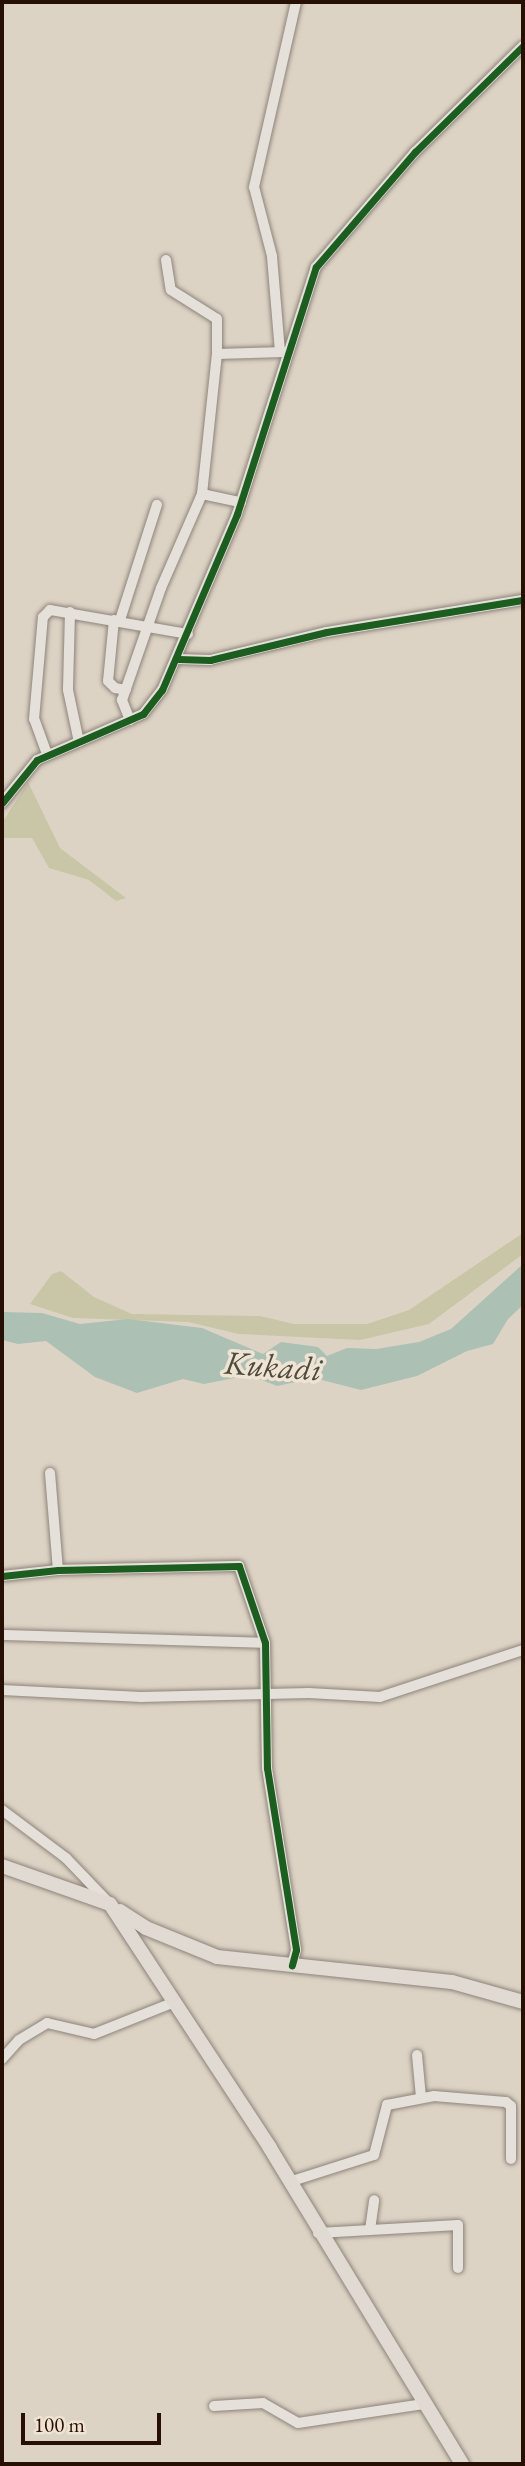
<!DOCTYPE html>
<style>
body{margin:0}
#map{position:relative;width:525px;height:2466px;overflow:hidden;background:#ddd3c5;font-family:"EB Garamond",serif}
div>[style]{position:absolute}
.green>*{inset:0;background:#c9c6a7}
.water>*{inset:0;background:#acc0b4}
.roads{filter:drop-shadow(0 0 2px #8d847a) drop-shadow(0 0 2px #8d847a)}
.minor>*{height:10px;margin:-5px;padding:0 5px;transform-origin:5px;border-radius:5px;background:#e5e0d9}
.major>*{height:14px;margin:-7px;padding:0 7px;transform-origin:7px;border-radius:7px;background:#e0dad2}
.cycleway>*{height:7px;margin:-3.5px;padding:0 3.5px;transform-origin:3.5px;border-radius:3.5px;background:#1b5e20}
span{translate:-50% -50%;white-space:nowrap;text-align:center;line-height:1.15;-webkit-text-stroke:7px #efe3d3;paint-order:stroke}
.water-label{font-size:33px;color:#4e4a3e;font-style:italic}
.frame{position:absolute;inset:0;border:4px solid #270f03;pointer-events:none}
.scale{position:absolute;left:21px;top:2413px;width:140px;height:32px;box-sizing:border-box;border:4px solid #270f03;border-top:0;padding-left:9px;font-size:21px;line-height:24px;white-space:nowrap;color:#270f03;-webkit-text-stroke:5px #efe3d3;paint-order:stroke}
</style>
<div id="map">
<div class="green">
<i style="clip-path:polygon(28px 782px,60px 848px,126px 898px,116px 901px,89px 880px,49px 868px,32px 838px,2px 838px,2px 823px)"></i>
<i style="clip-path:polygon(523px 1233px,523px 1254px,429px 1324px,360px 1340px,239px 1334px,188px 1322px,73px 1318px,30px 1304px,52px 1274px,61px 1271px,94px 1297px,132px 1314px,260px 1316px,294px 1324px,367px 1324px,409px 1310px)"></i>
</div>
<div class="water">
<i style="clip-path:polygon(523px 1264px,523px 1305px,508px 1319px,493px 1344px,467px 1351px,417px 1376px,361px 1390px,314px 1378px,277px 1386px,249px 1375px,204px 1384px,183px 1379px,137px 1393px,95px 1377px,46px 1341px,18px 1344px,2px 1340px,2px 1312px,42px 1313px,80px 1324px,128px 1319px,202px 1328px,263px 1354px,281px 1342px,318px 1347px,327px 1356px,347px 1348px,376px 1349px,419px 1342px,451px 1329px)"></i>
</div>
<div class="roads">
<div class="minor">
<i style="left:166px;top:260px;width:30px;rotate:81deg"></i>
<i style="left:171px;top:290px;width:54px;rotate:32.2deg"></i>
<i style="left:217px;top:319px;width:35px;rotate:90deg"></i>
<i style="left:280px;top:352px;width:96px;rotate:-94.8deg"></i>
<i style="left:272px;top:256px;width:71px;rotate:-104.6deg"></i>
<i style="left:254px;top:187px;width:190px;rotate:-77.2deg"></i>
<i style="left:202px;top:494px;width:141px;rotate:-83.9deg"></i>
<i style="left:217px;top:354px;width:67px;rotate:-1.7deg"></i>
<i style="left:70px;top:612px;width:78px;rotate:91.5deg"></i>
<i style="left:68px;top:690px;width:53px;rotate:78.1deg"></i>
<i style="left:114px;top:620px;width:61px;rotate:95.6deg"></i>
<i style="left:108px;top:681px;width:10px;rotate:45deg"></i>
<i style="left:115px;top:688px;width:11px;rotate:10deg"></i>
<i style="left:120px;top:620px;width:121px;rotate:-72.2deg"></i>
<i style="left:178px;top:659px;width:32px;rotate:2deg"></i>
<i style="left:210px;top:660px;width:120px;rotate:-13.5deg"></i>
<i style="left:327px;top:632px;width:199px;rotate:-9.3deg"></i>
<i style="left:130px;top:720px;width:22px;rotate:-112deg"></i>
<i style="left:122px;top:700px;width:119px;rotate:-70.8deg"></i>
<i style="left:161px;top:588px;width:103px;rotate:-66.4deg"></i>
<i style="left:202px;top:494px;width:40px;rotate:12deg"></i>
<i style="left:47px;top:754px;width:37px;rotate:-110deg"></i>
<i style="left:34px;top:719px;width:102px;rotate:-85deg"></i>
<i style="left:43px;top:617px;width:10px;rotate:-45deg"></i>
<i style="left:50px;top:610px;width:140px;rotate:9.9deg"></i>
<i style="left:2px;top:803px;width:55px;rotate:-50.9deg"></i>
<i style="left:37px;top:760px;width:116px;rotate:-23.5deg"></i>
<i style="left:143px;top:714px;width:31px;rotate:-52deg"></i>
<i style="left:162px;top:690px;width:191px;rotate:-66.9deg"></i>
<i style="left:237px;top:514px;width:259px;rotate:-72.3deg"></i>
<i style="left:316px;top:267px;width:152px;rotate:-49.3deg"></i>
<i style="left:415px;top:152px;width:151px;rotate:-44.5deg"></i>
<i style="left:50px;top:1473px;width:97px;rotate:85.3deg"></i>
<i style="left:2px;top:1576px;width:56px;rotate:-6.1deg"></i>
<i style="left:58px;top:1570px;width:181px;rotate:-1.3deg"></i>
<i style="left:239px;top:1566px;width:81px;rotate:71.3deg"></i>
<i style="left:265px;top:1643px;width:125px;rotate:89.1deg"></i>
<i style="left:267px;top:1768px;width:184px;rotate:80.9deg"></i>
<i style="left:296px;top:1950px;width:16px;rotate:105deg"></i>
<i style="left:2px;top:1635px;width:263px;rotate:1.7deg"></i>
<i style="left:2px;top:1690px;width:139px;rotate:2.9deg"></i>
<i style="left:141px;top:1697px;width:168px;rotate:-1.4deg"></i>
<i style="left:309px;top:1693px;width:71px;rotate:3.2deg"></i>
<i style="left:380px;top:1697px;width:151px;rotate:-18.2deg"></i>
<i style="left:2px;top:1810px;width:80px;rotate:36.9deg"></i>
<i style="left:66px;top:1858px;width:64px;rotate:46.3deg"></i>
<i style="left:417px;top:2055px;width:42px;rotate:84.6deg"></i>
<i style="left:2px;top:2059px;width:25px;rotate:-48deg"></i>
<i style="left:19px;top:2040px;width:33px;rotate:-31deg"></i>
<i style="left:47px;top:2023px;width:48px;rotate:13.2deg"></i>
<i style="left:94px;top:2034px;width:87px;rotate:-21.6deg"></i>
<i style="left:289px;top:2182px;width:89px;rotate:-17.6deg"></i>
<i style="left:374px;top:2155px;width:52px;rotate:-75.4deg"></i>
<i style="left:387px;top:2105px;width:48px;rotate:-10.8deg"></i>
<i style="left:434px;top:2096px;width:72px;rotate:4.8deg"></i>
<i style="left:506px;top:2102px;width:6px;rotate:39deg"></i>
<i style="left:511px;top:2106px;width:53px;rotate:90deg"></i>
<i style="left:370px;top:2230px;width:30px;rotate:-82deg"></i>
<i style="left:318px;top:2233px;width:140px;rotate:-3.3deg"></i>
<i style="left:458px;top:2225px;width:43px;rotate:90deg"></i>
<i style="left:214px;top:2406px;width:49px;rotate:-3.5deg"></i>
<i style="left:263px;top:2403px;width:40px;rotate:29.7deg"></i>
<i style="left:298px;top:2423px;width:127px;rotate:-8.6deg"></i>
</div>
<div class="major">
<i style="left:2px;top:1866px;width:114px;rotate:19.4deg"></i>
<i style="left:110px;top:1904px;width:292px;rotate:56.7deg"></i>
<i style="left:270px;top:2148px;width:370px;rotate:58.7deg"></i>
<i style="left:120px;top:1911px;width:31px;rotate:33deg"></i>
<i style="left:146px;top:1928px;width:77px;rotate:22.2deg"></i>
<i style="left:217px;top:1957px;width:236px;rotate:6.1deg"></i>
<i style="left:452px;top:1982px;width:74px;rotate:15.7deg"></i>
</div>
</div>
<div class="cycleway">
<i style="left:178px;top:659px;width:32px;rotate:2deg"></i>
<i style="left:210px;top:660px;width:120px;rotate:-13.5deg"></i>
<i style="left:327px;top:632px;width:199px;rotate:-9.3deg"></i>
<i style="left:2px;top:803px;width:55px;rotate:-50.9deg"></i>
<i style="left:37px;top:760px;width:116px;rotate:-23.5deg"></i>
<i style="left:143px;top:714px;width:31px;rotate:-52deg"></i>
<i style="left:162px;top:690px;width:191px;rotate:-66.9deg"></i>
<i style="left:237px;top:514px;width:259px;rotate:-72.3deg"></i>
<i style="left:316px;top:267px;width:152px;rotate:-49.3deg"></i>
<i style="left:415px;top:152px;width:151px;rotate:-44.5deg"></i>
<i style="left:2px;top:1576px;width:56px;rotate:-6.1deg"></i>
<i style="left:58px;top:1570px;width:181px;rotate:-1.3deg"></i>
<i style="left:239px;top:1566px;width:81px;rotate:71.3deg"></i>
<i style="left:265px;top:1643px;width:125px;rotate:89.1deg"></i>
<i style="left:267px;top:1768px;width:184px;rotate:80.9deg"></i>
<i style="left:296px;top:1950px;width:16px;rotate:105deg"></i>
</div>
<div class="water-label">
<span style="left:273px;top:1366px;rotate:4deg">Kukadi</span>
</div>
<div class="frame"></div>
<div class="scale">100 m</div>
</div>
